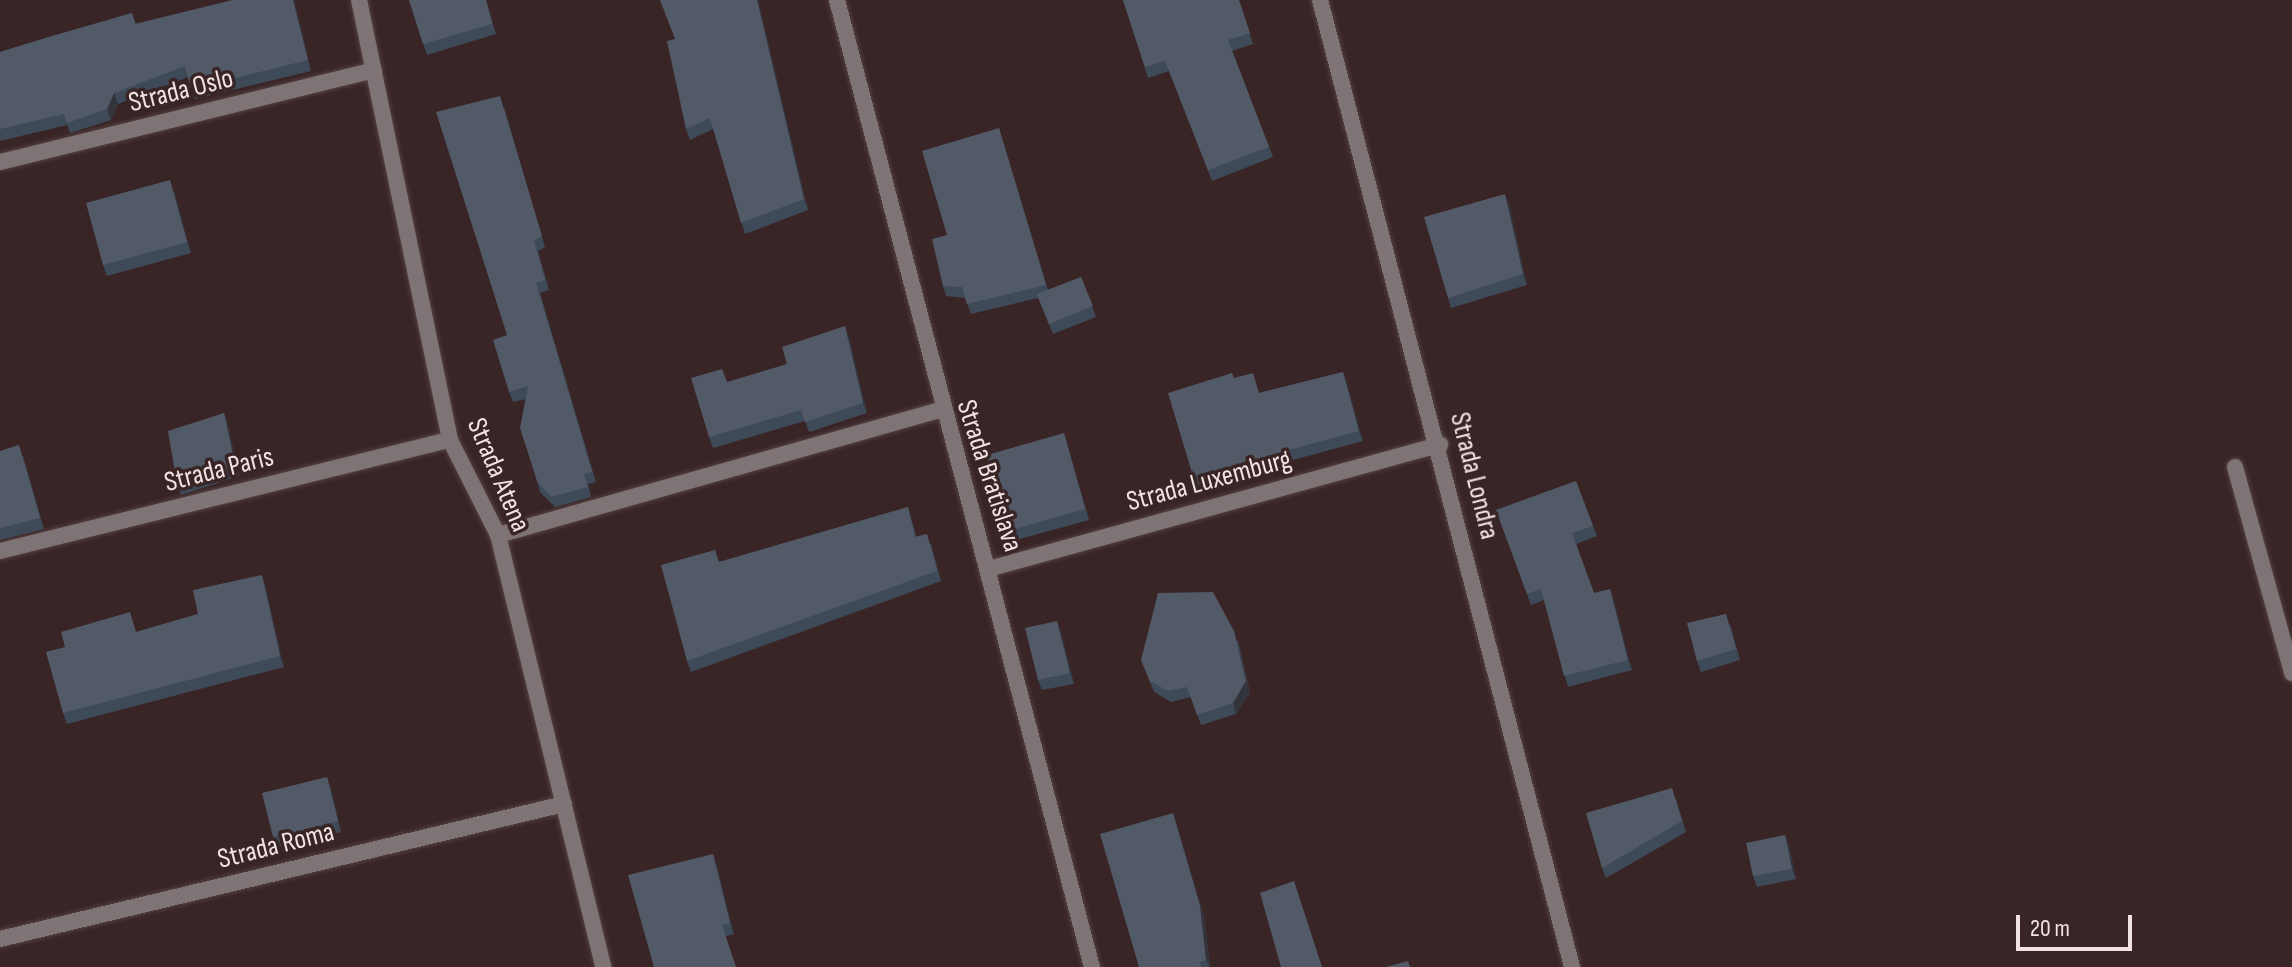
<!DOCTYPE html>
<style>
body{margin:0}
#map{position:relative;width:2292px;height:967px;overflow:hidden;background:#392526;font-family:"Sofia Sans Condensed",sans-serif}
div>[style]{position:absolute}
.roads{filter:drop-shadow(0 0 2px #534041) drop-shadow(0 0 2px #534041)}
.minor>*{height:16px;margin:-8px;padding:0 8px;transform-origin:8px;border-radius:8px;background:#7f7475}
.wall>*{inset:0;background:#3e4a58}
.shaded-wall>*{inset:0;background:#34343d}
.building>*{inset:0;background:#525a67}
span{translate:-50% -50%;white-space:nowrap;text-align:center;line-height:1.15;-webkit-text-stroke:7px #392526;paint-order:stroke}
.street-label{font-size:28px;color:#f1e3e4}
.scale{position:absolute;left:2016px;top:915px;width:116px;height:36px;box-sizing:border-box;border:4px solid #f1e3e4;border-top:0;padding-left:10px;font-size:24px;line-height:28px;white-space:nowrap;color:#f1e3e4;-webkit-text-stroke:6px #392526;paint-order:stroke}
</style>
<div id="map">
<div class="roads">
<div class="minor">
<i style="left:359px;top:0;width:449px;rotate:78.3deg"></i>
<i style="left:450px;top:440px;width:106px;rotate:63.2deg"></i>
<i style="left:498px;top:535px;width:445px;rotate:76.3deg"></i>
<i style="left:837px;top:0;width:1000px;rotate:75.23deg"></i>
<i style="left:1320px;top:0;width:999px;rotate:75.39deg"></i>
<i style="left:0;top:162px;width:385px;rotate:-13.8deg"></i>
<i style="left:2235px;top:467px;width:214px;rotate:74.5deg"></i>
<i style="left:498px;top:535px;width:459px;rotate:-15.8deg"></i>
<i style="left:0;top:551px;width:463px;rotate:-13.9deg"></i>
<i style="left:992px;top:568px;width:465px;rotate:-15.4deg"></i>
<i style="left:0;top:939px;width:580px;rotate:-13.46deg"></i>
</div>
</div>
<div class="wall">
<i style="clip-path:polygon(233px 0,294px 0,311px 71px,195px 99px,188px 77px,118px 104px,111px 120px,70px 133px,67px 125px,0 141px,0 52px,132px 13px,136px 24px)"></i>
<i style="clip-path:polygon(409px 0,486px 0,496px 34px,427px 55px)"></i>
<i style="clip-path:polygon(758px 0,808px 210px,745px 234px,713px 129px,690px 140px,686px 129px,675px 39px)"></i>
<i style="clip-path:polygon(1123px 0,1239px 0,1253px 44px,1232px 51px,1273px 157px,1212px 181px,1169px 71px,1148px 78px)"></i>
<i style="clip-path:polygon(504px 107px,545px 247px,538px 251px,549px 290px,540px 293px,596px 482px,588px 484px,591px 497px,555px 507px,540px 492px,537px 481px,526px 399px,513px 402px,509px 392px)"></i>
<i style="clip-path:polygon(999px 128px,1048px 290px,1081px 277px,1096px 317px,1053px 334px,1038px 298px,971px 314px,965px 298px,946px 296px,943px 286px,947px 235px)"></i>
<i style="clip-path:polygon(174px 191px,191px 253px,107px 276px,103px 265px)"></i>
<i style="clip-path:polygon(1509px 204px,1527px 285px,1451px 308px,1448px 298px)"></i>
<i style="clip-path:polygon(849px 337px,867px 413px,809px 432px,805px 421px,713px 448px,709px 437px,787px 364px)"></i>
<i style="clip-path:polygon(1343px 372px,1363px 441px,1197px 486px,1193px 476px,1234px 378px,1259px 393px)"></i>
<i style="clip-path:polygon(224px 413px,228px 424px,239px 476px,181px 495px,177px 484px)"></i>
<i style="clip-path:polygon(1064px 433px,1089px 520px,1012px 541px,1008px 531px)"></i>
<i style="clip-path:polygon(0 451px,23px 456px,44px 529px,0 540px)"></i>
<i style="clip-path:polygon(1576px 481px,1597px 536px,1576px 544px,1594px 593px,1610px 589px,1632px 670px,1568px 687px,1544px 600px,1531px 605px,1496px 510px)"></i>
<i style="clip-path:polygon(908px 507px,916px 536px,931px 544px,941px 581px,691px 672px,687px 661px,719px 562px)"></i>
<i style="clip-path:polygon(265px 585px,284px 667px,67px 724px,63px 713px,136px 632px,198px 614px)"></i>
<i style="clip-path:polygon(1730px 624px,1740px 660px,1701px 672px,1697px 661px)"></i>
<i style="clip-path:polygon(1061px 632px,1074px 684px,1042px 690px,1038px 680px)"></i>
<i style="clip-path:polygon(1238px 641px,1250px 692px,1236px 714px,1201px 725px,1191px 697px,1171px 702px,1154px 692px,1141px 660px)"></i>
<i style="clip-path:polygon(327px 777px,331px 788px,341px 832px,277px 847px,273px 837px)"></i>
<i style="clip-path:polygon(1676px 799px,1686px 832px,1606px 878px,1602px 868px)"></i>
<i style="clip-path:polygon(1173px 813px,1204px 916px,1210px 967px,1139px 967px)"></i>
<i style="clip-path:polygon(1785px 835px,1789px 845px,1796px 879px,1757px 887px,1753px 876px)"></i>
<i style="clip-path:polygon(713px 854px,734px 934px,726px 936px,654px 967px)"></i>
</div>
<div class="shaded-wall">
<i style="clip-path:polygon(293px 0,294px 0,311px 71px,308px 60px)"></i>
<i style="clip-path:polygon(757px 0,758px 0,808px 210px,804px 199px)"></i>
<i style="clip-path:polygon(114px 93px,118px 104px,111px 120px,107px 109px)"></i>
<i style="clip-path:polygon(170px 180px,174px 191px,191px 253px,187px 242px)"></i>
<i style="clip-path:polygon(1505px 194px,1509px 204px,1527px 285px,1523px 274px)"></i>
<i style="clip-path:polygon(845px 326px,849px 337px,867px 413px,863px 403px)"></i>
<i style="clip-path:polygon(1343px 372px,1347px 383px,1363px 441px,1359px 431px)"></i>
<i style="clip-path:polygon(224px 413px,228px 424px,239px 476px,235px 465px)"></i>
<i style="clip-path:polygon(262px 575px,265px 585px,284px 667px,280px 656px)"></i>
<i style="clip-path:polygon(1610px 589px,1614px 600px,1632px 670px,1628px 660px)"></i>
<i style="clip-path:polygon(1057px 621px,1061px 632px,1074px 684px,1070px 673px)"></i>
<i style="clip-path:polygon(1234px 631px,1250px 692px,1236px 714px,1233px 703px)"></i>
<i style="clip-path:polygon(327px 777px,331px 788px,341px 832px,338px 821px)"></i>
<i style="clip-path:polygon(1173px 813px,1204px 916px,1210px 967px,1206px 960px)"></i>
<i style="clip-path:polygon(1785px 835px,1789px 845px,1796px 879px,1792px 869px)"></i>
<i style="clip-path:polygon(713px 854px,717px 864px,734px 934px,730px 923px)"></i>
</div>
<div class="building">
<i style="clip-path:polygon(233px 0,293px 0,308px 60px,191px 89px,185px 66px,114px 93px,107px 109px,67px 123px,64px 114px,0 129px,0 52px,45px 38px,132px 13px,135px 24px)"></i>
<i style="clip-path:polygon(409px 0,486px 0,492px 24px,423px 44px)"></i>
<i style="clip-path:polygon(660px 0,757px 0,804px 199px,741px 223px,710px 118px,686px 129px,667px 41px,675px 39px)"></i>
<i style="clip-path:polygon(1123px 0,1239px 0,1250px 33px,1228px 40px,1269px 147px,1208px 170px,1165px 61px,1145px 67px)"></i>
<i style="clip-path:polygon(500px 96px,542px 236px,534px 241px,545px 280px,536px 283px,592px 472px,584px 474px,588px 487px,551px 497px,537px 481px,520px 428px,528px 386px,509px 392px,493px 340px,507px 335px,436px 112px)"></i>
<i style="clip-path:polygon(999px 128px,1046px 285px,967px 304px,962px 287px,943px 286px,932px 239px,947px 235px,922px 151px)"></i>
<i style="clip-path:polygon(170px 180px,187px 242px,103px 265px,86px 203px)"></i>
<i style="clip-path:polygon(1505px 194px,1523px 274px,1448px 298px,1424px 217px)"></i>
<i style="clip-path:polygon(1081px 277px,1093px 306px,1049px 324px,1037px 294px)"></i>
<i style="clip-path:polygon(845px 326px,863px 403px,805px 422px,801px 410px,709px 437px,691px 378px,722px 369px,727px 382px,787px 364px,782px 347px)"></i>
<i style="clip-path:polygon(1343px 372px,1359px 431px,1193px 476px,1168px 393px,1232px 373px,1234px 378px,1253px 373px,1259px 393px)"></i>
<i style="clip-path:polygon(224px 413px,235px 465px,177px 484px,168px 431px)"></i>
<i style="clip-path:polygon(1064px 433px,1085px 509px,1008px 531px,987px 455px)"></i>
<i style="clip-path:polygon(19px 445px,40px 518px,0 528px,0 451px)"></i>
<i style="clip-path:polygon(1576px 481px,1593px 526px,1572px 533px,1594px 593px,1610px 589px,1628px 660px,1564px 676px,1541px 589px,1527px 594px,1496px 510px)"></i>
<i style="clip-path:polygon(908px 507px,915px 537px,927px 534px,937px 571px,687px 661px,661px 565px,715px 550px,719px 562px)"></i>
<i style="clip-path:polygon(262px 575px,280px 656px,63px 713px,46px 652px,65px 647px,61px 632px,130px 612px,136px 632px,198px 614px,193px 590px)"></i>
<i style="clip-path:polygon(1213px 592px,1234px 631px,1246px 681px,1233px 703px,1197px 715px,1187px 687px,1168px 691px,1150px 681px,1141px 660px,1158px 593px)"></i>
<i style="clip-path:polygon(1726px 614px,1736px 649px,1697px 661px,1687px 623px)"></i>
<i style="clip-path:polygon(1057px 621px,1070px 673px,1038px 680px,1025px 628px)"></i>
<i style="clip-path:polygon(327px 777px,338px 821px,273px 837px,262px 793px)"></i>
<i style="clip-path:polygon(1672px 788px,1682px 821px,1602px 868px,1586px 813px)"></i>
<i style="clip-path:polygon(1173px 813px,1200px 906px,1206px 960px,1199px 962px,1201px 967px,1139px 967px,1100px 834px)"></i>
<i style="clip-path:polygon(1785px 835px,1792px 869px,1753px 876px,1746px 843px)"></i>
<i style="clip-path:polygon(713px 854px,730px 923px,722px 925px,736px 967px,654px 967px,628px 875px)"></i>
<i style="clip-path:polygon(1294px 881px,1322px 967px,1281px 967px,1260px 893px)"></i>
<i style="clip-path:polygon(1408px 961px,1410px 967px,1386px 967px)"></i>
</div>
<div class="street-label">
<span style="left:181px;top:91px;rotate:-14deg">Strada Oslo</span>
<span style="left:219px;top:470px;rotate:-14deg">Strada Paris</span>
<span style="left:498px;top:475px;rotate:67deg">Strada Atena</span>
<span style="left:989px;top:476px;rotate:72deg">Strada Bratislava</span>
<span style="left:1474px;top:476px;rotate:76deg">Strada Londra</span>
<span style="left:1209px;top:481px;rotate:-15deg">Strada Luxemburg</span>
<span style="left:276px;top:846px;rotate:-14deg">Strada Roma</span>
</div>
<div class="scale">20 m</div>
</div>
